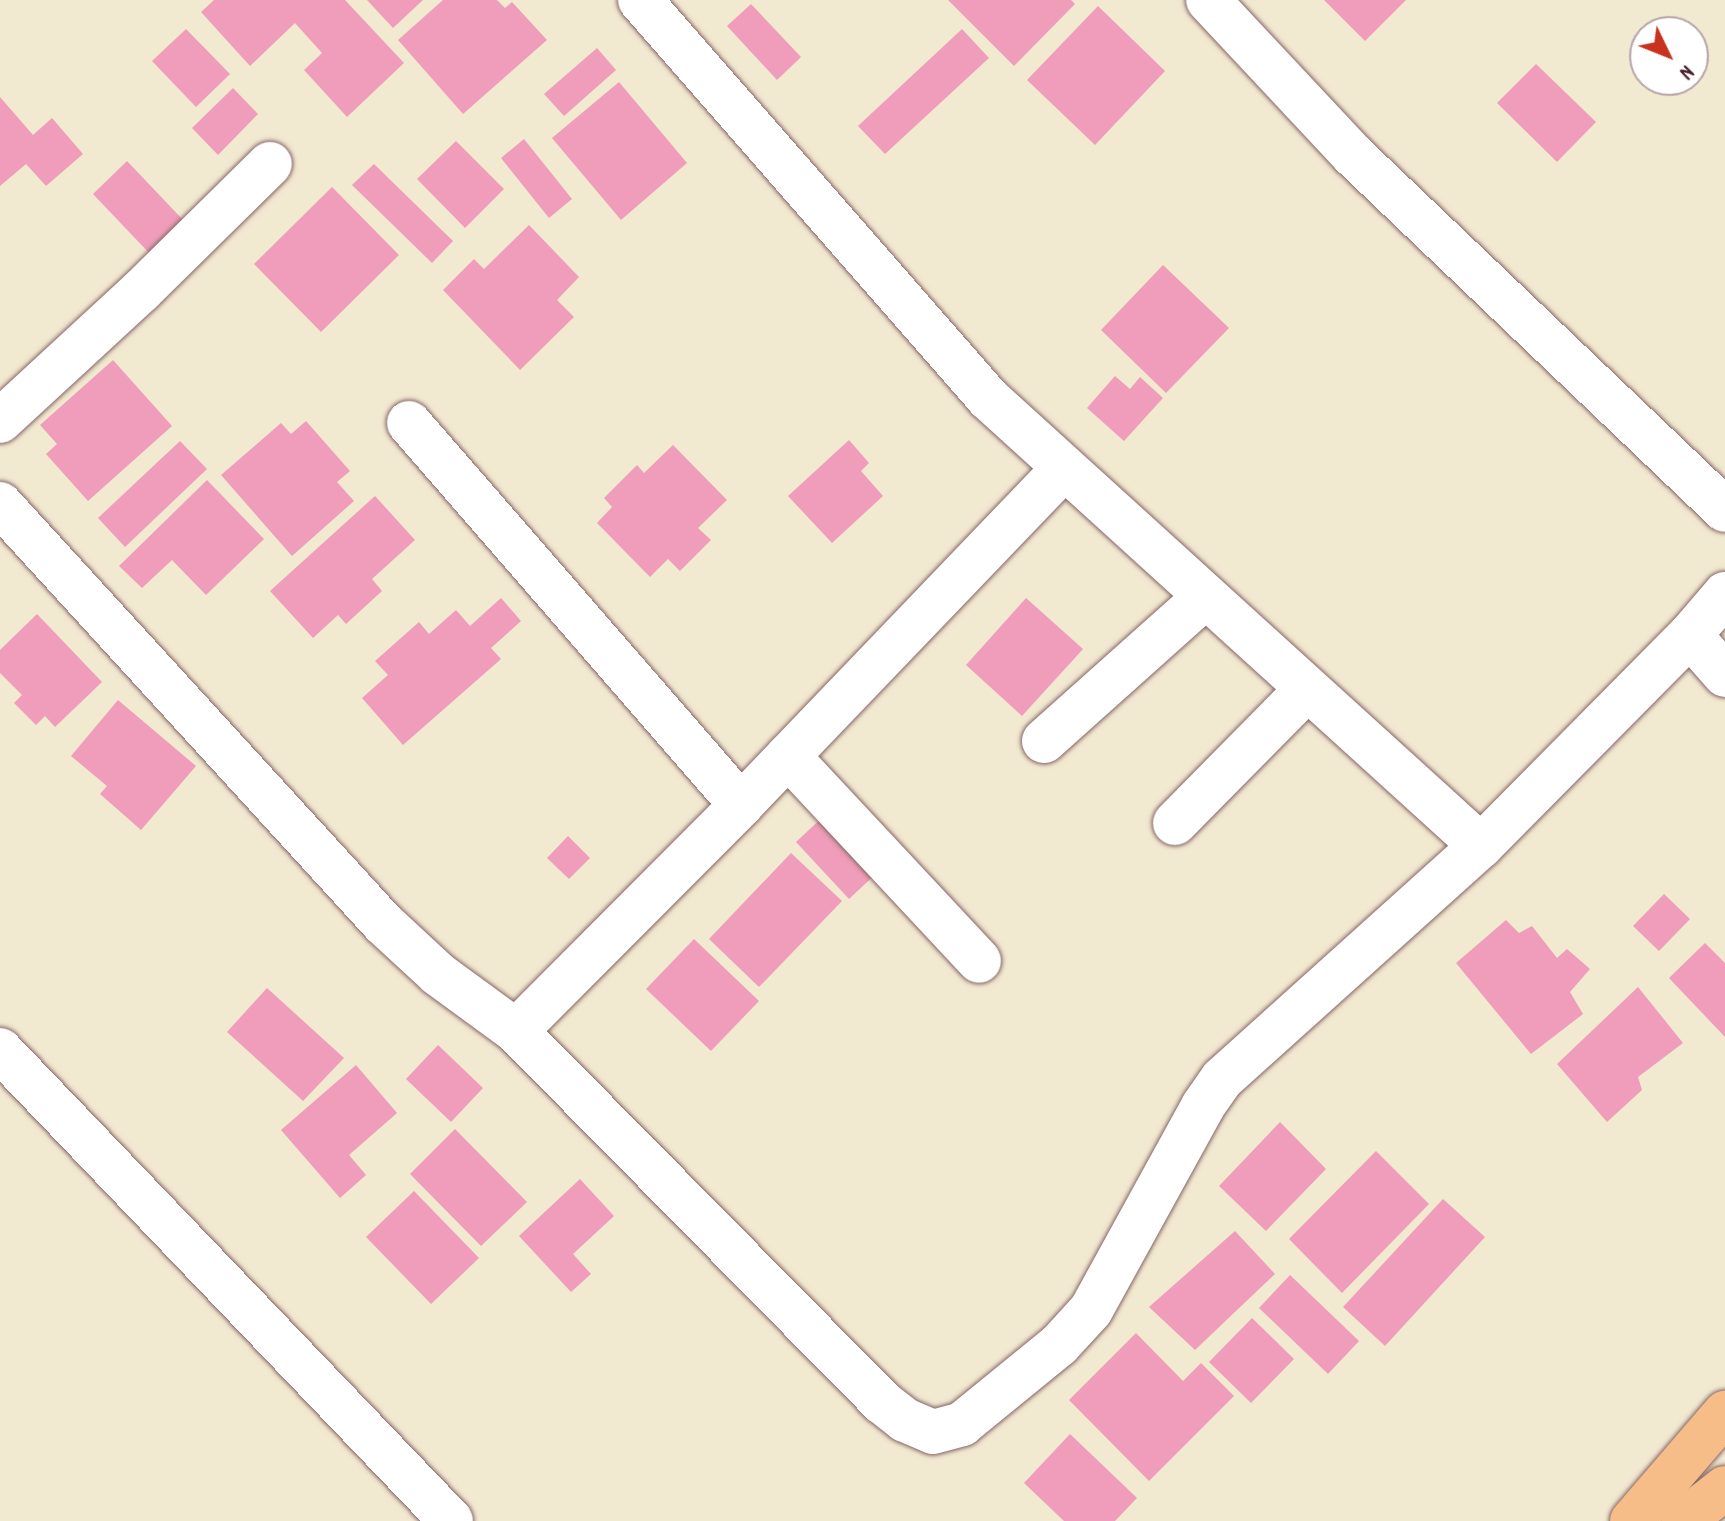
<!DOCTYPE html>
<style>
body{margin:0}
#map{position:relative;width:1725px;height:1521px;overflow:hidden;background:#f2e9d1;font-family:Dekko,sans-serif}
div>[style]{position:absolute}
.building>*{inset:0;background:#ef9dba}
.roads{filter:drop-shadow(0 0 2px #856665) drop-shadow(0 0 2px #856665)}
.minor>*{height:44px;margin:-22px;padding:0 22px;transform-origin:22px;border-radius:22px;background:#fff}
.major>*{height:44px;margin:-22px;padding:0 22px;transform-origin:22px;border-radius:22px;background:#f7bd88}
span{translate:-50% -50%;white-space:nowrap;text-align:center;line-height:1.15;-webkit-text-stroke:8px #fff;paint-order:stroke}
.north{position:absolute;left:1629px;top:16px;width:80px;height:80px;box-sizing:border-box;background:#fff;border:2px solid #b7a5aa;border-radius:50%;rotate:133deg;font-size:22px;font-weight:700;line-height:32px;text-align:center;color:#4a1f2b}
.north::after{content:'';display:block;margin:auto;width:28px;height:36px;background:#c8321e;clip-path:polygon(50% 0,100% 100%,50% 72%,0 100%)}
</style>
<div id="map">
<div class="building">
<i style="clip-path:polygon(214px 0,345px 0,404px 63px,347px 117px,304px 70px,322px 53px,295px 23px,250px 66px,201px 12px)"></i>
<i style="clip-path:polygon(367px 0,423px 0,393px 28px)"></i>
<i style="clip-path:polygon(443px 0,497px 0,505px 8px,512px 2px,547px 40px,463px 114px,398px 40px)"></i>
<i style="clip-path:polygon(948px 0,1071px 0,1075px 4px,1014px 66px)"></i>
<i style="clip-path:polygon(1324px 0,1406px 0,1365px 41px)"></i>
<i style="clip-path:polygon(751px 4px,801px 57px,777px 80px,727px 26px)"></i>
<i style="clip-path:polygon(1098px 6px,1165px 71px,1095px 145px,1027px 80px)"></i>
<i style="clip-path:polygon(186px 29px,230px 74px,196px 107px,152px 61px)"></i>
<i style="clip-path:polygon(962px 29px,989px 58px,885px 154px,858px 126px)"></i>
<i style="clip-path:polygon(597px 48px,616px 70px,564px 116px,544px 94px)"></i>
<i style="clip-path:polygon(1536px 64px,1596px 122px,1557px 162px,1497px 103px)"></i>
<i style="clip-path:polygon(619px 82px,687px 163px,621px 220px,552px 138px)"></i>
<i style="clip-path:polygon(233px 88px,258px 114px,218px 155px,192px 128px)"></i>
<i style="clip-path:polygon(0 97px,33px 135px,52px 118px,83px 154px,46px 186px,26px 164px,0 186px)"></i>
<i style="clip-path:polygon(524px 139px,572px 199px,549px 218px,501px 158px)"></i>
<i style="clip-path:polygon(456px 141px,504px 189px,465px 228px,417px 179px)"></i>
<i style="clip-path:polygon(127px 161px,185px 222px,151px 255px,93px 194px)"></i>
<i style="clip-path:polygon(374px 164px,453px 241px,432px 263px,352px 185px)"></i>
<i style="clip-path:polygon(332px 187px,399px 255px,321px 332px,254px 264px)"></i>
<i style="clip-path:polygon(529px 225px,579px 277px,557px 300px,574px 317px,520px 370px,443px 290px,474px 259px,484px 269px)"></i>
<i style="clip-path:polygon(1163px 265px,1229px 328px,1166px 393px,1101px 330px)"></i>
<i style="clip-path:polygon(113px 360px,172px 426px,88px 501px,46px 454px,57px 444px,40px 425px)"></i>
<i style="clip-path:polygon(1115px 376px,1130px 389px,1140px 377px,1163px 398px,1124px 441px,1087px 408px)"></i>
<i style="clip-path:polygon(306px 421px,350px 471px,337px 482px,354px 501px,292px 556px,221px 475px,281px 423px,291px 434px)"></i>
<i style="clip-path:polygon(849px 440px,869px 463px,861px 471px,883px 496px,832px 543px,788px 496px)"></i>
<i style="clip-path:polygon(180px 441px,207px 469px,125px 547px,98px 518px)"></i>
<i style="clip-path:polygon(673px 445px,727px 500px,698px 528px,711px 540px,680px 571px,668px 559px,650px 577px,597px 523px,612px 507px,604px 498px,637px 465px,644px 473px)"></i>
<i style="clip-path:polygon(207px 480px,264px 539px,206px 595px,172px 560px,142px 588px,119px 566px)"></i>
<i style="clip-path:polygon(375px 496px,415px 540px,372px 579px,382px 591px,346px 624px,338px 615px,313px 638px,270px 591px)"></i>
<i style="clip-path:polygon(501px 598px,521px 621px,491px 648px,501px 659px,403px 745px,362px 698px,388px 675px,375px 661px,419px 622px,429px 634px,456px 610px,470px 626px)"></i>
<i style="clip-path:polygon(1026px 598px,1083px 649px,1022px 716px,966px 665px)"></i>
<i style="clip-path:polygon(37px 614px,102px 682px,55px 727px,45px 716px,36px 725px,14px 703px,22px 695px,0 673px,0 650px)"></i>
<i style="clip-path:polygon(118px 700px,196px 766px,141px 830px,100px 794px,107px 786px,71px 756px)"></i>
<i style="clip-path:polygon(828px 812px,881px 869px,849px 899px,796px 842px)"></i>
<i style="clip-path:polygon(568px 836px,590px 858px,569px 879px,547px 858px)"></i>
<i style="clip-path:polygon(791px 853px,842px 901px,759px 987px,709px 939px)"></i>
<i style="clip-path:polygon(1664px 894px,1690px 919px,1659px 951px,1633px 926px)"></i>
<i style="clip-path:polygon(1506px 920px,1519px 933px,1532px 926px,1557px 958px,1567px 949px,1590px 969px,1570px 992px,1583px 1014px,1531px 1054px,1456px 963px)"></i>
<i style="clip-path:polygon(694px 939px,759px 1001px,711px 1051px,646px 989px)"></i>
<i style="clip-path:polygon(1705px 943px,1725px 963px,1725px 1037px,1669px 978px)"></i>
<i style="clip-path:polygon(1638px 987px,1683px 1043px,1638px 1077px,1642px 1090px,1607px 1122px,1557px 1064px)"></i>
<i style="clip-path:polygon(267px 988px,344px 1058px,303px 1101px,227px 1032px)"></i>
<i style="clip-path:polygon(438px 1045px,483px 1088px,451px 1122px,406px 1079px)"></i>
<i style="clip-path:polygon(356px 1065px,397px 1113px,349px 1155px,366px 1175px,340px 1198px,281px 1130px)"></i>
<i style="clip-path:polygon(1280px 1122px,1326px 1169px,1266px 1231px,1219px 1186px)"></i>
<i style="clip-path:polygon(455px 1129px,527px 1202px,481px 1246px,410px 1174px)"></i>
<i style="clip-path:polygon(1376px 1151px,1429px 1204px,1342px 1293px,1289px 1239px)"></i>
<i style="clip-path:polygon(580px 1179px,614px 1216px,573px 1254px,591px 1274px,571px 1292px,519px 1236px)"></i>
<i style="clip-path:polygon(414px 1191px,479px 1258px,431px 1304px,366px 1237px)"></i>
<i style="clip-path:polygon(1443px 1199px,1485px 1237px,1385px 1346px,1343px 1307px)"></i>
<i style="clip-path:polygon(1235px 1231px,1275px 1274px,1195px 1350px,1149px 1307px)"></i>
<i style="clip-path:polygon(1290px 1275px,1359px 1341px,1328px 1374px,1259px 1308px)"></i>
<i style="clip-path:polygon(1252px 1318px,1294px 1359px,1251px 1403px,1209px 1362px)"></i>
<i style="clip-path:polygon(1136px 1333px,1183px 1381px,1201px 1363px,1234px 1396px,1149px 1481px,1069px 1400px)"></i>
<i style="clip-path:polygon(1070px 1434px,1137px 1498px,1115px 1521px,1064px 1521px,1024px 1483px)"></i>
</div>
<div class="roads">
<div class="minor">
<i style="left:640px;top:0;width:529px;rotate:48.83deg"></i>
<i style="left:988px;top:398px;width:666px;rotate:42.26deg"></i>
<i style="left:1208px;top:0;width:212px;rotate:46.9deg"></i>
<i style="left:1353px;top:155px;width:514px;rotate:43.66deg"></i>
<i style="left:0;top:421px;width:192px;rotate:-42.7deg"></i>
<i style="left:141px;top:291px;width:181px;rotate:-44.6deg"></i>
<i style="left:409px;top:423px;width:506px;rotate:49.01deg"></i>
<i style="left:0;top:504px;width:568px;rotate:47.57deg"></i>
<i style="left:383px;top:923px;width:75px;rotate:42.8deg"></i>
<i style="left:438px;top:974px;width:97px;rotate:36.2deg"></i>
<i style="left:516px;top:1031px;width:521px;rotate:45.39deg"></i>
<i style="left:882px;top:1402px;width:29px;rotate:38deg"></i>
<i style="left:905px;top:1420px;width:30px;rotate:23deg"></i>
<i style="left:933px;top:1432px;width:30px;rotate:-15deg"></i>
<i style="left:962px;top:1424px;width:125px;rotate:-39.2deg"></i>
<i style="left:1059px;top:1345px;width:47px;rotate:-47.6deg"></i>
<i style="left:1091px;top:1310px;width:233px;rotate:-61.2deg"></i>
<i style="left:1203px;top:1106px;width:33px;rotate:-55deg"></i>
<i style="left:1222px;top:1079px;width:348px;rotate:-42deg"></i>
<i style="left:1481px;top:846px;width:297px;rotate:-45.3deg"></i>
<i style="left:1690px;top:635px;width:54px;rotate:-49.5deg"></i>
<i style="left:1690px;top:635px;width:53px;rotate:48.8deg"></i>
<i style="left:1044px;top:741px;width:216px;rotate:-41.8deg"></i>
<i style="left:788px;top:756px;width:280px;rotate:47deg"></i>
<i style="left:1175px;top:823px;width:188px;rotate:-45.4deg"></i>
<i style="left:516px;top:1031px;width:319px;rotate:-45.1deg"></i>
<i style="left:741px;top:805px;width:465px;rotate:-46.2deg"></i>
<i style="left:0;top:1050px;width:652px;rotate:46.24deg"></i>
</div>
<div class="major">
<i style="left:1632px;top:1521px;width:143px;rotate:-49.3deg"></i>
<i style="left:1683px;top:1521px;width:53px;rotate:-38.2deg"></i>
</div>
</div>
<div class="north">N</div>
</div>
